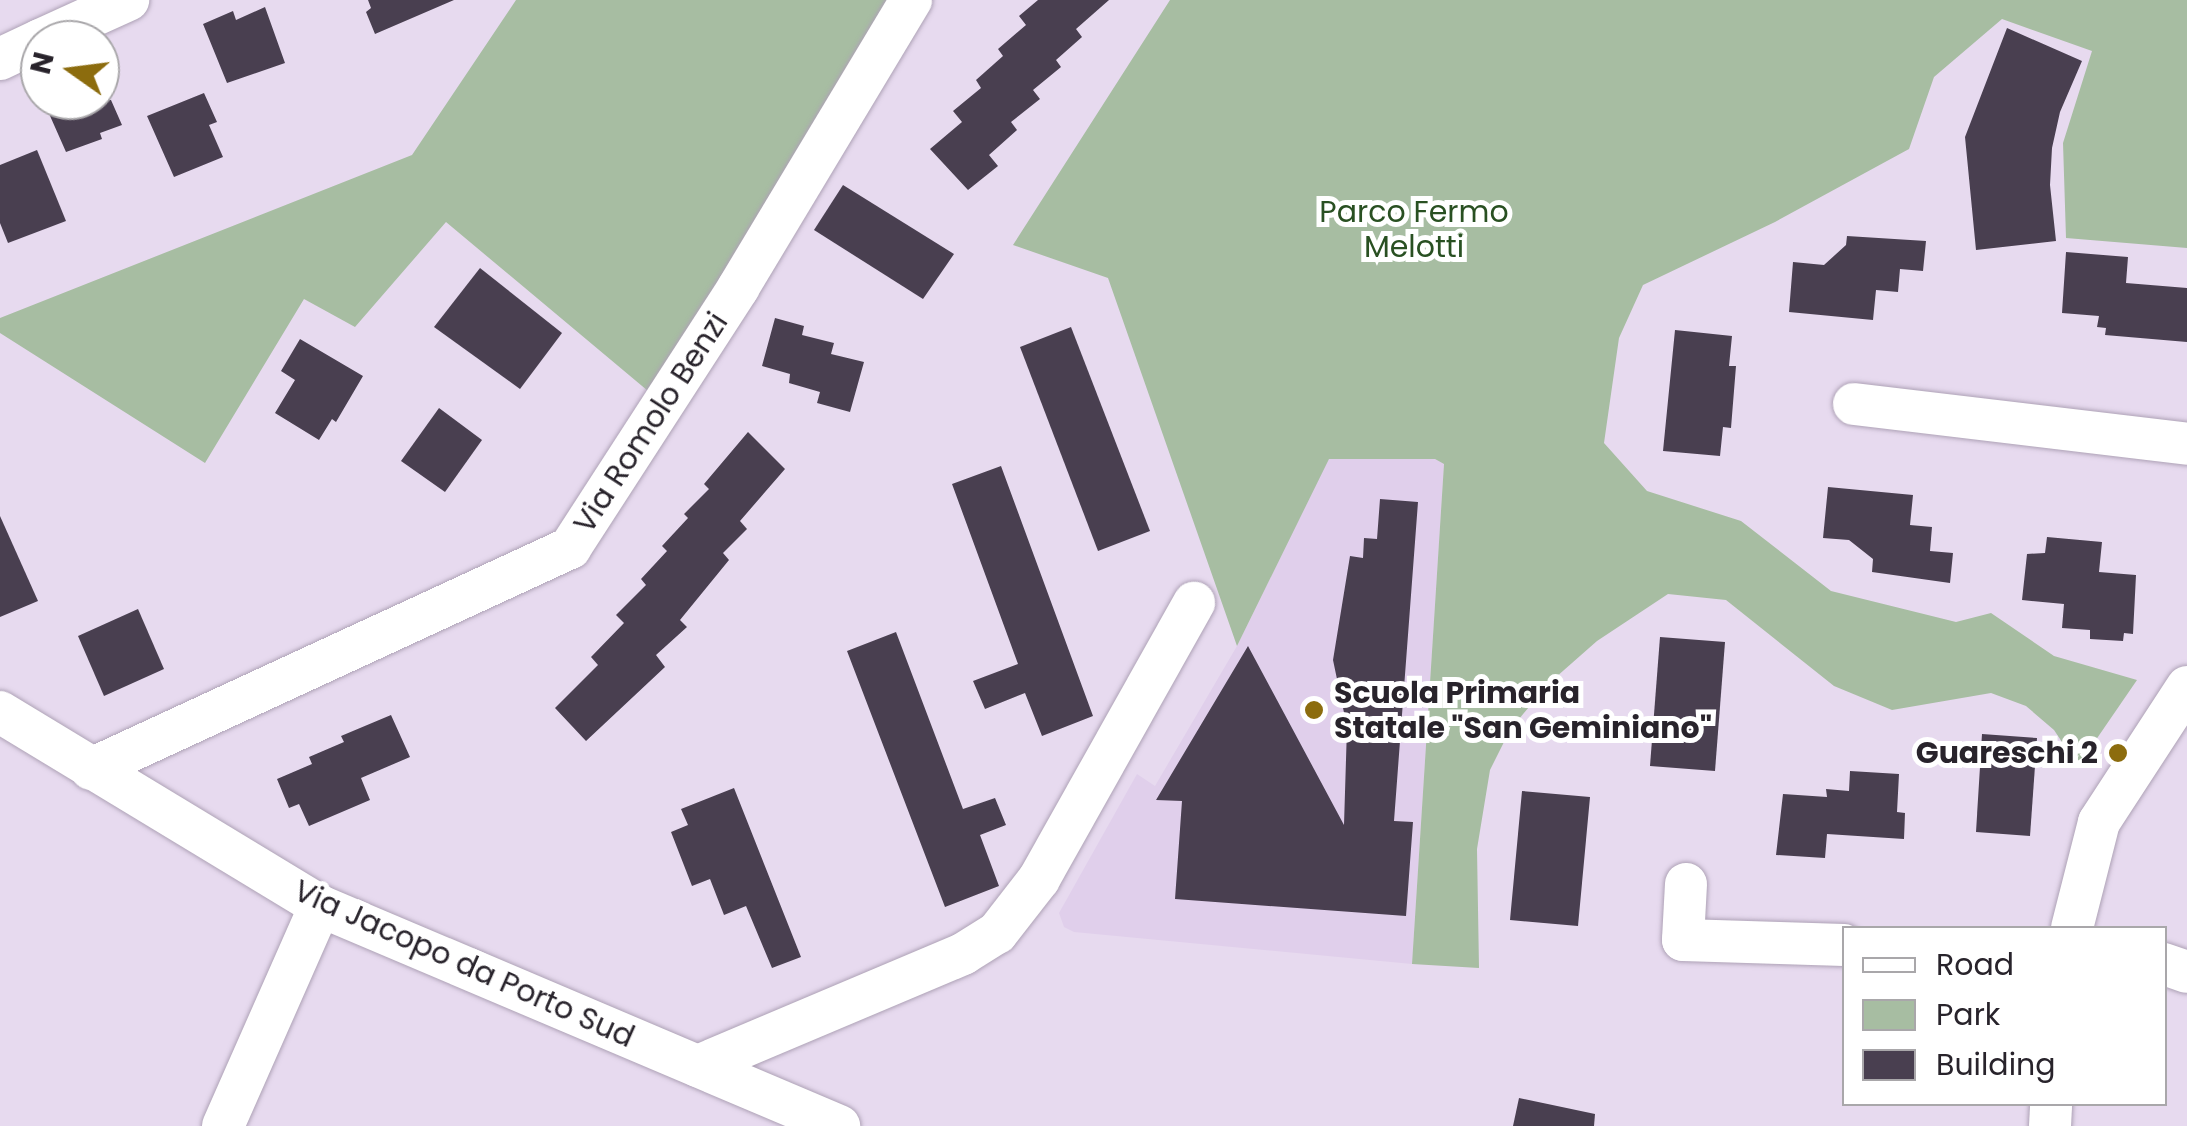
<!DOCTYPE html>
<style>
body{margin:0}
#map{position:relative;width:2187px;height:1126px;overflow:hidden;background:#e7daef;font-family:Poppins,sans-serif}
div>[style]{position:absolute}
.built>*{inset:0;background:#e0cfeb}
.green>*{inset:0;background:#a7bda2}
.building>*{inset:0;background:#493f50}
.roads{filter:drop-shadow(0 0 2px #aea2b6) drop-shadow(0 0 2px #aea2b6)}
.minor>*{height:42px;margin:-21px;padding:0 21px;transform-origin:21px;border-radius:21px;background:#fff}
.dots>*{width:28px;height:28px;translate:-50% -50%;box-sizing:border-box;border:5px solid #fff;border-radius:50%}
span{translate:-50% -50%;white-space:nowrap;text-align:center;line-height:1.15;-webkit-text-stroke:10px #fff;paint-order:stroke}
.park-label{font-size:30px;color:#295022}
.street-label{font-size:30px;color:#28232b}
.poi-label{font-size:30px;color:#28232b;font-weight:700}
.left{translate:0 -50%;text-align:left}
.right{translate:-100% -50%;text-align:right}
.legend{position:absolute;left:1842px;top:926px;width:325px;height:180px;box-sizing:border-box;background:#fff;border:2px solid #a9a7aa;margin:0;padding:12px 18px;list-style:none;font-size:30px;color:#28232b}
.legend li{display:flex;align-items:center;gap:20px;height:50px}
.legend b{width:50px;border:2px solid #a9a7aa}
.north{position:absolute;left:20px;top:20px;width:100px;height:100px;box-sizing:border-box;background:#fff;border:2px solid #a9a7aa;border-radius:50%;rotate:284deg;font-size:28px;font-weight:700;line-height:40px;text-align:center;color:#28232b}
.north::after{content:'';display:block;margin:auto;width:35px;height:45px;background:#8c6c0e;clip-path:polygon(50% 0,100% 100%,50% 72%,0 100%)}
</style>
<div id="map">
<div class="built">
<i style="clip-path:polygon(1329px 458px,1435px 459px,1444px 464px,1412px 964px,1074px 932px,1064px 927px,1059px 913px,1137px 774px,1155px 786px,1237px 646px)"></i>
</div>
<div class="green">
<i style="clip-path:polygon(516px 0,902px 0,654px 396px,446px 222px,355px 327px,304px 299px,205px 463px,0 333px,0 318px,412px 155px)"></i>
<i style="clip-path:polygon(1170px 0,2187px 0,2187px 248px,2066px 238px,2063px 143px,2092px 51px,2002px 19px,1934px 77px,1909px 149px,1775px 222px,1643px 285px,1619px 338px,1604px 443px,1647px 491px,1741px 521px,1831px 591px,1956px 622px,1991px 613px,2054px 656px,2137px 680px,2078px 766px,2054px 730px,2026px 706px,1991px 693px,1892px 710px,1834px 686px,1726px 600px,1668px 594px,1597px 641px,1547px 685px,1510px 730px,1490px 770px,1477px 849px,1479px 968px,1412px 964px,1444px 464px,1435px 459px,1329px 459px,1237px 646px,1108px 278px,1013px 245px)"></i>
</div>
<div class="building">
<i style="clip-path:polygon(368px 0,454px 0,375px 34px,366px 12px,371px 8px)"></i>
<i style="clip-path:polygon(1038px 0,1109px 0,1076px 29px,1082px 37px,1056px 60px,1061px 67px,1033px 90px,1040px 99px,1011px 122px,1017px 130px,989px 155px,998px 166px,968px 190px,930px 149px,962px 122px,953px 111px,981px 88px,976px 80px,1003px 56px,998px 49px,1026px 25px,1019px 16px)"></i>
<i style="clip-path:polygon(265px 7px,285px 63px,227px 83px,203px 24px,233px 11px,236px 20px)"></i>
<i style="clip-path:polygon(2007px 28px,2082px 61px,2060px 112px,2052px 148px,2050px 185px,2056px 241px,1976px 250px,1965px 137px)"></i>
<i style="clip-path:polygon(204px 93px,217px 122px,209px 125px,223px 157px,174px 177px,147px 116px)"></i>
<i style="clip-path:polygon(43px 100px,111px 100px,122px 125px,100px 133px,102px 139px,66px 152px)"></i>
<i style="clip-path:polygon(37px 150px,66px 221px,8px 243px,0 223px,0 165px)"></i>
<i style="clip-path:polygon(843px 185px,954px 254px,923px 299px,814px 230px)"></i>
<i style="clip-path:polygon(1847px 236px,1926px 241px,1923px 271px,1900px 269px,1898px 292px,1876px 290px,1873px 320px,1789px 312px,1793px 262px,1824px 265px,1846px 245px)"></i>
<i style="clip-path:polygon(2066px 252px,2128px 257px,2126px 283px,2187px 288px,2187px 342px,2105px 335px,2106px 328px,2097px 327px,2099px 316px,2062px 313px)"></i>
<i style="clip-path:polygon(480px 268px,562px 333px,520px 389px,434px 327px)"></i>
<i style="clip-path:polygon(775px 318px,804px 326px,802px 335px,834px 343px,831px 354px,864px 362px,850px 412px,817px 403px,820px 392px,789px 383px,790px 374px,762px 366px)"></i>
<i style="clip-path:polygon(1071px 327px,1150px 531px,1098px 551px,1020px 347px)"></i>
<i style="clip-path:polygon(1675px 330px,1732px 336px,1729px 366px,1736px 366px,1731px 428px,1723px 427px,1720px 456px,1663px 451px)"></i>
<i style="clip-path:polygon(300px 339px,363px 376px,336px 422px,332px 419px,319px 440px,275px 413px,295px 380px,281px 371px)"></i>
<i style="clip-path:polygon(439px 408px,482px 440px,445px 492px,401px 461px)"></i>
<i style="clip-path:polygon(748px 432px,785px 469px,740px 521px,747px 529px,723px 553px,729px 560px,680px 620px,687px 627px,656px 655px,665px 667px,586px 741px,555px 708px,598px 665px,591px 657px,624px 623px,616px 615px,646px 585px,641px 579px,667px 551px,662px 546px,688px 518px,684px 514px,709px 489px,704px 484px)"></i>
<i style="clip-path:polygon(1001px 466px,1093px 716px,1042px 736px,1025px 693px,985px 709px,973px 681px,1018px 664px,952px 484px)"></i>
<i style="clip-path:polygon(1828px 487px,1913px 495px,1910px 525px,1932px 527px,1930px 551px,1953px 553px,1950px 583px,1872px 572px,1873px 559px,1849px 540px,1823px 538px)"></i>
<i style="clip-path:polygon(1380px 499px,1418px 502px,1394px 821px,1413px 822px,1406px 916px,1175px 899px,1182px 801px,1156px 800px,1248px 646px,1344px 825px,1347px 727px,1333px 660px,1350px 556px,1363px 558px,1364px 538px,1377px 539px)"></i>
<i style="clip-path:polygon(0 516px,38px 601px,0 617px)"></i>
<i style="clip-path:polygon(2047px 537px,2102px 542px,2099px 572px,2136px 575px,2133px 634px,2124px 633px,2123px 641px,2090px 639px,2090px 630px,2062px 628px,2064px 604px,2022px 600px,2027px 554px,2045px 553px)"></i>
<i style="clip-path:polygon(138px 609px,164px 669px,104px 696px,78px 636px)"></i>
<i style="clip-path:polygon(896px 632px,963px 809px,995px 798px,1006px 825px,980px 835px,999px 886px,945px 907px,847px 651px)"></i>
<i style="clip-path:polygon(1660px 637px,1725px 642px,1715px 771px,1650px 766px)"></i>
<i style="clip-path:polygon(391px 715px,410px 757px,361px 778px,370px 800px,309px 826px,299px 804px,289px 808px,277px 779px,312px 764px,309px 757px,344px 742px,341px 736px)"></i>
<i style="clip-path:polygon(1982px 734px,2037px 738px,2030px 836px,1976px 832px)"></i>
<i style="clip-path:polygon(1850px 771px,1899px 774px,1897px 812px,1905px 813px,1904px 839px,1827px 834px,1825px 858px,1776px 855px,1783px 794px,1827px 797px,1826px 789px,1849px 791px)"></i>
<i style="clip-path:polygon(734px 788px,801px 957px,772px 968px,746px 906px,724px 915px,710px 879px,692px 886px,671px 832px,688px 825px,681px 809px)"></i>
<i style="clip-path:polygon(1522px 791px,1590px 797px,1578px 926px,1510px 920px)"></i>
<i style="clip-path:polygon(1519px 1098px,1595px 1114px,1594px 1126px,1513px 1126px)"></i>
</div>
<div class="roads">
<div class="minor">
<i style="left:40px;top:40px;width:97px;rotate:-24.4deg"></i>
<i style="left:0;top:59px;width:44px;rotate:-25.4deg"></i>
<i style="left:1854px;top:404px;width:335px;rotate:6.8deg"></i>
<i style="left:0;top:712px;width:374px;rotate:31.2deg"></i>
<i style="left:320px;top:906px;width:564px;rotate:22.97deg"></i>
<i style="left:91px;top:769px;width:528px;rotate:-24.77deg"></i>
<i style="left:570px;top:548px;width:310px;rotate:-57.1deg"></i>
<i style="left:738px;top:288px;width:336px;rotate:-59deg"></i>
<i style="left:1686px;top:884px;width:56px;rotate:93.1deg"></i>
<i style="left:1683px;top:940px;width:161px;rotate:1.8deg"></i>
<i style="left:2072px;top:928px;width:109px;rotate:-75.7deg"></i>
<i style="left:2099px;top:822px;width:161px;rotate:-56.9deg"></i>
<i style="left:2164px;top:964px;width:24px;rotate:19deg"></i>
<i style="left:698px;top:1066px;width:288px;rotate:-22.9deg"></i>
<i style="left:963px;top:954px;width:40px;rotate:-32deg"></i>
<i style="left:997px;top:933px;width:68px;rotate:-52.1deg"></i>
<i style="left:1039px;top:879px;width:317px;rotate:-60.7deg"></i>
<i style="left:223px;top:1126px;width:240px;rotate:-66.2deg"></i>
<i style="left:2050px;top:1126px;width:22px;rotate:-87deg"></i>
</div>
</div>
<div class="dots">
<i style="left:1314px;top:710px;background:#8c6c0e"></i>
<i style="left:2118px;top:753px;background:#8c6c0e"></i>
</div>
<div class="park-label">
<span style="left:1414px;top:229px">Parco Fermo<br>Melotti</span>
</div>
<div class="street-label">
<span style="left:651px;top:423px;rotate:-57deg">Via Romolo Benzi</span>
<span style="left:464px;top:964px;rotate:24deg">Via Jacopo da Porto Sud</span>
</div>
<div class="poi-label">
<span class="left" style="left:1334px;top:710px">Scuola Primaria<br>Statale "San Geminiano"</span>
<span class="right" style="left:2098px;top:753px">Guareschi 2</span>
</div>
<ul class="legend">
<li><b style="height:12px;background:#fff"></b>Road</li>
<li><b style="height:28px;background:#a7bda2"></b>Park</li>
<li><b style="height:28px;background:#493f50"></b>Building</li>
</ul>
<div class="north">N</div>
</div>
